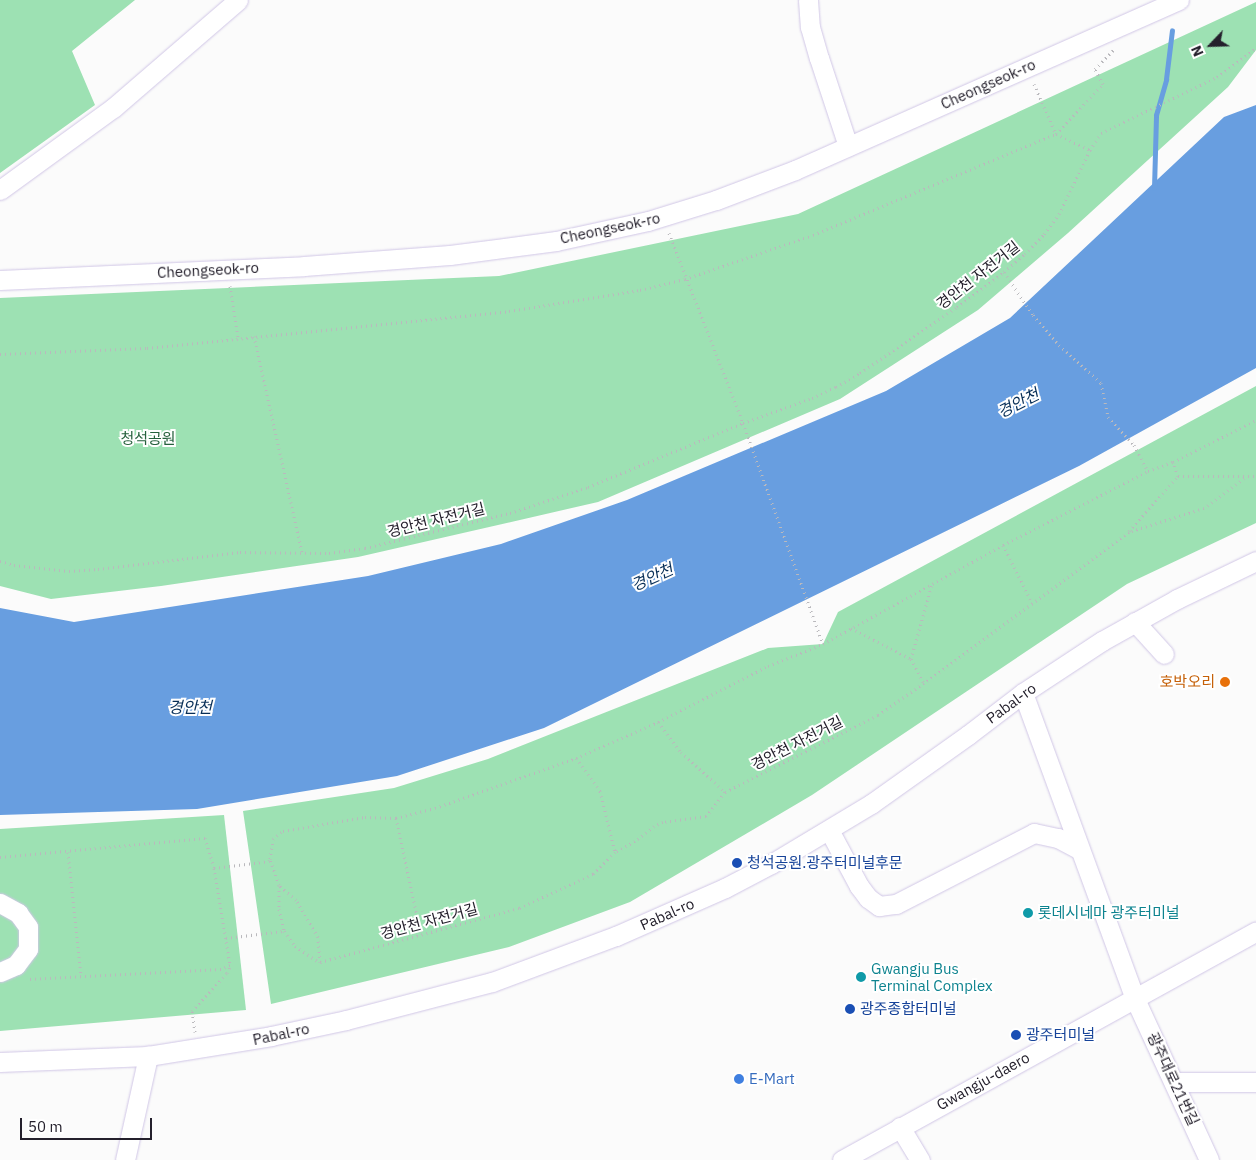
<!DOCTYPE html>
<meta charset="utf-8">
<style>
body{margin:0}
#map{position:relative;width:1256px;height:1160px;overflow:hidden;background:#fbfbfb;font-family:"IBM Plex Sans","Noto Sans KR",sans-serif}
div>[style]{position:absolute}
.green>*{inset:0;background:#9de1b3}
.water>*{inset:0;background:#689ee0}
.stream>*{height:5px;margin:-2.5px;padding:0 2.5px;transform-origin:2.5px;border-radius:2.5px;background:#689ee0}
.path>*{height:3px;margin-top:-1.5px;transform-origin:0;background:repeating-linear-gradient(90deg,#bab9bd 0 1px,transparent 0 5px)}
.roads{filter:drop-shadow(0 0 1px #d0c6e6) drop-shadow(0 0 1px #d0c6e6)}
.minor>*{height:19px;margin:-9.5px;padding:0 9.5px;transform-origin:9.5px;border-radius:9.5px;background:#fff}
.dots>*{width:14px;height:14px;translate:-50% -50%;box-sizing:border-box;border:2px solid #fff;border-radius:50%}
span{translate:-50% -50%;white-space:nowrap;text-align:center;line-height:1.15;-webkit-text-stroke:4px #fff;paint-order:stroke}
.street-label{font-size:15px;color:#24202c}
.park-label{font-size:15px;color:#26613d}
.food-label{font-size:15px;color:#c56008}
.right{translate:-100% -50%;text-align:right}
.transit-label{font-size:15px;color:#164399}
.left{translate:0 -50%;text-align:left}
.culture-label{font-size:15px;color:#0d838f}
.shop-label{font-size:15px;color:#366cbe}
.water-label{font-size:16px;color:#072e57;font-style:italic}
.north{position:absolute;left:1186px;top:20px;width:50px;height:50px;-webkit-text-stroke:4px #fff;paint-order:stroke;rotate:246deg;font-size:14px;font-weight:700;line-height:20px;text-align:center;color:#24202c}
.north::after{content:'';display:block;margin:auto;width:18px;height:22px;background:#24202c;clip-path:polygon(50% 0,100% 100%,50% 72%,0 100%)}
.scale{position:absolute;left:20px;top:1118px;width:132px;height:22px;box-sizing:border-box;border:2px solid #24202c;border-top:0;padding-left:6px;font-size:15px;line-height:18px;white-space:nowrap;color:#24202c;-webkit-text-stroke:4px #fff;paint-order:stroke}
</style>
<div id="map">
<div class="green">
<i style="clip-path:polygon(0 0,135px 0,72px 51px,95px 105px,0 173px)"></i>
<i style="clip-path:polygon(1256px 2px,1256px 50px,1228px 87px,1068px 233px,978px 310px,840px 399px,598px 502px,358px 557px,161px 586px,51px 599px,0 586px,0 298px,499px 276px,798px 214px)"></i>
<i style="clip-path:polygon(1256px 386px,1256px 523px,1127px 584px,812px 795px,630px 902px,509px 947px,271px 1004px,243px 811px,394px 788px,488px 759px,768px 648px,823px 644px,838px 612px)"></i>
<i style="clip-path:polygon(224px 815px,246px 1010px,0 1031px,0 829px)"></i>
</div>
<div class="water">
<i style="clip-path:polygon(1256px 105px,1256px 368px,1079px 466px,544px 728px,397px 776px,197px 809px,0 815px,0 608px,74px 622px,368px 576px,501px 544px,627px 500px,886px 391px,1010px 318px,1224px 117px)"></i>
</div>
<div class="stream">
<i style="left:1154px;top:188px;width:73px;rotate:-88.4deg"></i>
<i style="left:1156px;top:115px;width:37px;rotate:-74deg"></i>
<i style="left:1166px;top:79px;width:49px;rotate:-83deg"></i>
</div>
<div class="path">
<i style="left:1034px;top:84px;width:55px;rotate:66.3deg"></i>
<i style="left:1056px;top:134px;width:69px;rotate:-46.8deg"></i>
<i style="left:1103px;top:84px;width:17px;rotate:-118deg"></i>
<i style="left:1095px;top:69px;width:28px;rotate:-46deg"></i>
<i style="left:669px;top:233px;width:204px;rotate:68.7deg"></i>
<i style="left:743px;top:423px;width:235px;rotate:70.1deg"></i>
<i style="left:1004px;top:272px;width:52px;rotate:56deg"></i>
<i style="left:1033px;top:315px;width:40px;rotate:49deg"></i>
<i style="left:1059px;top:345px;width:57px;rotate:42.1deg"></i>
<i style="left:1101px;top:383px;width:35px;rotate:78deg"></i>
<i style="left:1108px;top:417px;width:38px;rotate:47deg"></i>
<i style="left:1134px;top:445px;width:30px;rotate:62deg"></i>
<i style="left:230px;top:286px;width:52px;rotate:81.1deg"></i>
<i style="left:254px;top:336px;width:222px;rotate:77.5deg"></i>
<i style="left:0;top:354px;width:147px;rotate:-2.3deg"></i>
<i style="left:147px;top:348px;width:364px;rotate:-5.8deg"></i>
<i style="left:509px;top:311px;width:133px;rotate:-9.1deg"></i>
<i style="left:640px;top:290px;width:46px;rotate:-13.7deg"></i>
<i style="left:685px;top:279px;width:135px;rotate:-19deg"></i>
<i style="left:813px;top:235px;width:263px;rotate:-22.6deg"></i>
<i style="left:1056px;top:134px;width:38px;rotate:25deg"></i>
<i style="left:1178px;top:476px;width:78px"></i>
<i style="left:1244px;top:478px;width:50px;rotate:143.1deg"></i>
<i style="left:1204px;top:508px;width:79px;rotate:162.3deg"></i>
<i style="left:1129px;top:532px;width:255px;rotate:143.6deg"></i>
<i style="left:924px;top:683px;width:56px;rotate:145.2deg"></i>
<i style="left:878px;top:715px;width:171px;rotate:153.3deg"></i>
<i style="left:725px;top:792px;width:31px;rotate:128deg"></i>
<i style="left:706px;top:816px;width:43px;rotate:172.1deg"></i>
<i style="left:663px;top:822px;width:10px;rotate:156deg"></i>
<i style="left:654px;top:826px;width:24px;rotate:142deg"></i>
<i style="left:635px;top:841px;width:23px;rotate:151deg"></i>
<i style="left:615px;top:852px;width:31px;rotate:135deg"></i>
<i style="left:593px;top:874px;width:81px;rotate:155.3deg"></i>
<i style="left:519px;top:908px;width:206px;rotate:164.8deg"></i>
<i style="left:320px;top:962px;width:25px;rotate:-95deg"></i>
<i style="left:318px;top:937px;width:43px;rotate:-120.7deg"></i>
<i style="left:296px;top:900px;width:23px;rotate:-139deg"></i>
<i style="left:279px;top:885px;width:28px;rotate:-109deg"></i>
<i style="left:270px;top:859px;width:20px;rotate:-81deg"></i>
<i style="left:273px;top:839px;width:13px;rotate:-39deg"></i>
<i style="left:283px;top:831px;width:83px;rotate:-9.7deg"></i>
<i style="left:365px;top:817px;width:31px;rotate:2deg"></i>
<i style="left:396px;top:818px;width:40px;rotate:-14.4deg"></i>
<i style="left:435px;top:808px;width:150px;rotate:-19.5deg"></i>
<i style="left:576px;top:758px;width:90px;rotate:-23.7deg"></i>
<i style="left:658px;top:722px;width:123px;rotate:-27deg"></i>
<i style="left:768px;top:666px;width:59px;rotate:-21.8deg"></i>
<i style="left:823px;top:644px;width:205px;rotate:-28.8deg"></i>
<i style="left:1003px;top:545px;width:163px;rotate:-27deg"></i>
<i style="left:1148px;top:471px;width:27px;rotate:-20deg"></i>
<i style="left:1173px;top:462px;width:93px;rotate:-26.8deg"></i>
<i style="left:1129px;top:531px;width:74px;rotate:-48.3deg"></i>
<i style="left:1178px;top:476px;width:15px;rotate:-110deg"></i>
<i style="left:1003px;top:545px;width:65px;rotate:63.4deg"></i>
<i style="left:0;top:561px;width:15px;rotate:16deg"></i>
<i style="left:14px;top:565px;width:55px;rotate:6.2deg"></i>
<i style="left:69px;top:571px;width:29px;rotate:-4deg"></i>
<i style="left:98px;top:569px;width:143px;rotate:-6.8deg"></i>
<i style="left:240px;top:552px;width:89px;rotate:0.6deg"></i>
<i style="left:329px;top:553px;width:36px;rotate:-8deg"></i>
<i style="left:365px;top:548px;width:149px;rotate:-13.6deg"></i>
<i style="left:510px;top:513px;width:82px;rotate:-18.4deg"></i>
<i style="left:588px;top:487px;width:168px;rotate:-22.4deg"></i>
<i style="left:743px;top:423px;width:73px;rotate:-19.9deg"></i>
<i style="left:812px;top:398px;width:26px;rotate:-25deg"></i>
<i style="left:836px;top:387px;width:28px;rotate:-30deg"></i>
<i style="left:860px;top:373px;width:117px;rotate:-34.2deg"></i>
<i style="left:957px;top:307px;width:59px;rotate:-36.7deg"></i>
<i style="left:1004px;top:272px;width:28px;rotate:-41deg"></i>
<i style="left:1025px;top:254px;width:28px;rotate:-46deg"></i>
<i style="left:1044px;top:234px;width:25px;rotate:-53deg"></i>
<i style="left:1059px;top:214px;width:71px;rotate:-64.2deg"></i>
<i style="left:1090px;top:150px;width:20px;rotate:-57deg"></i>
<i style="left:1101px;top:133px;width:129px;rotate:-25.8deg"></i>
<i style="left:1217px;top:77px;width:49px;rotate:-36.6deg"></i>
<i style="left:851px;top:628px;width:68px;rotate:27.3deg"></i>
<i style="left:911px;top:659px;width:78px;rotate:-74.4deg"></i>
<i style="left:911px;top:659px;width:27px;rotate:62deg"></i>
<i style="left:658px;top:722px;width:38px;rotate:53deg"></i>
<i style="left:681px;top:752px;width:59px;rotate:42.3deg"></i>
<i style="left:576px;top:758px;width:41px;rotate:54deg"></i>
<i style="left:600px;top:791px;width:63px;rotate:76.2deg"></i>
<i style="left:396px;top:818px;width:120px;rotate:77.9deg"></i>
<i style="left:68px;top:852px;width:125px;rotate:84deg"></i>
<i style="left:0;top:857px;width:206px;rotate:-5.3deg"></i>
<i style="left:205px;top:838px;width:31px;rotate:73deg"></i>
<i style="left:214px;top:868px;width:98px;rotate:80.6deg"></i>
<i style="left:230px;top:965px;width:10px;rotate:156deg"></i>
<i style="left:221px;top:969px;width:193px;rotate:177deg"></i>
<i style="left:214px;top:868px;width:56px;rotate:-7.1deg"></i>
<i style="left:279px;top:886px;width:23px;rotate:90deg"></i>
<i style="left:279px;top:909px;width:23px;rotate:77deg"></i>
<i style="left:284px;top:931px;width:19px;rotate:54deg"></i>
<i style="left:295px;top:946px;width:29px;rotate:34deg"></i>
<i style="left:226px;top:938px;width:58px;rotate:-6.9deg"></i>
<i style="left:195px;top:1032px;width:21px;rotate:-98deg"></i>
<i style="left:192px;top:1011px;width:52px;rotate:-47.4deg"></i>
<i style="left:227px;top:973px;width:8px;rotate:-67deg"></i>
</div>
<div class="roads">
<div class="minor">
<i style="left:808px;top:0;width:27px;rotate:86deg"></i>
<i style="left:810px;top:27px;width:32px;rotate:74deg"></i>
<i style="left:819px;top:58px;width:93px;rotate:71.8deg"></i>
<i style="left:0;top:190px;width:140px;rotate:-36deg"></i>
<i style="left:113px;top:108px;width:165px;rotate:-40.8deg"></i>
<i style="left:0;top:280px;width:304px;rotate:-2.6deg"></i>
<i style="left:304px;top:266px;width:146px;rotate:-4.3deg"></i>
<i style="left:450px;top:255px;width:107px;rotate:-7.5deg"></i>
<i style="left:556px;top:241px;width:94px;rotate:-12.3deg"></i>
<i style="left:648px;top:221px;width:71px;rotate:-17.2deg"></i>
<i style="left:716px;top:200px;width:85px;rotate:-20.8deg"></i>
<i style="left:795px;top:170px;width:420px;rotate:-23.9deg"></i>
<i style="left:1135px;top:622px;width:43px;rotate:47.8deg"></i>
<i style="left:1023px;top:693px;width:326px;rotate:69.9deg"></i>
<i style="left:1135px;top:999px;width:177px;rotate:65.3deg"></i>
<i style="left:829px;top:830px;width:64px;rotate:61.8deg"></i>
<i style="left:859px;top:886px;width:15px;rotate:53deg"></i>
<i style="left:868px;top:898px;width:14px;rotate:36deg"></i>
<i style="left:879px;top:906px;width:17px;rotate:-7deg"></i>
<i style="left:896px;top:904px;width:155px;rotate:-27.2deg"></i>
<i style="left:1034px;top:833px;width:25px;rotate:12deg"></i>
<i style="left:1058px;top:838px;width:24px;rotate:28deg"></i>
<i style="left:0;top:903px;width:21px;rotate:29deg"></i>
<i style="left:18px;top:913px;width:17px;rotate:54deg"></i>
<i style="left:28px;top:927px;width:22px;rotate:90deg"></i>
<i style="left:28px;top:949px;width:20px;rotate:127deg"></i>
<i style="left:16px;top:965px;width:17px;rotate:156deg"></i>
<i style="left:0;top:1062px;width:148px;rotate:-2.3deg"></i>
<i style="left:148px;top:1056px;width:125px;rotate:-9.2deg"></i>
<i style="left:271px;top:1036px;width:77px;rotate:-12deg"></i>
<i style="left:346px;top:1020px;width:151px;rotate:-14.6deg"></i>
<i style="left:492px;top:982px;width:132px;rotate:-20.4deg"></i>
<i style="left:616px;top:936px;width:119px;rotate:-23.8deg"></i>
<i style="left:725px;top:888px;width:52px;rotate:-27.6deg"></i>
<i style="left:771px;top:864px;width:117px;rotate:-31deg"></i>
<i style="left:871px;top:804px;width:119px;rotate:-35.4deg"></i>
<i style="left:968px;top:735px;width:69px;rotate:-37.4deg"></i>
<i style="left:1023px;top:693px;width:95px;rotate:-33.4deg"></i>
<i style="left:1102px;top:641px;width:86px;rotate:-29.2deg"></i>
<i style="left:1177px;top:599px;width:88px;rotate:-25.7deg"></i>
<i style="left:1175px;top:1082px;width:81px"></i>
<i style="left:900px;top:1127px;width:39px;rotate:59deg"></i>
<i style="left:125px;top:1160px;width:107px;rotate:-77.5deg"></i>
<i style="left:842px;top:1160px;width:473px;rotate:-28.9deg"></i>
</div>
</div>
<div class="dots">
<i style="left:1225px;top:682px;background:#e8710a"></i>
<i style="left:737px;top:863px;background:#1a4fb4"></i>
<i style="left:1028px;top:913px;background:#0f9aa8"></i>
<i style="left:861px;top:977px;background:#0f9aa8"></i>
<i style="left:850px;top:1009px;background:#1a4fb4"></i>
<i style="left:1016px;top:1035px;background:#1a4fb4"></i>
<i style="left:739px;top:1079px;background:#3f7fe0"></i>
</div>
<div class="street-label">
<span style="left:988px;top:84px;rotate:-24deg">Cheongseok-ro</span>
<span style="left:610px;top:228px;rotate:-12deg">Cheongseok-ro</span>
<span style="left:208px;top:270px;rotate:-3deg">Cheongseok-ro</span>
<span style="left:978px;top:275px;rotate:-38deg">경안천 자전거길</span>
<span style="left:436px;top:520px;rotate:-14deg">경안천 자전거길</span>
<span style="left:1011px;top:703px;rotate:-36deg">Pabal-ro</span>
<span style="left:797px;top:743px;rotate:-27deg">경안천 자전거길</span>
<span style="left:667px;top:914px;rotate:-24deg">Pabal-ro</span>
<span style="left:429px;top:921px;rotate:-15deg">경안천 자전거길</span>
<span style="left:281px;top:1034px;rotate:-12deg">Pabal-ro</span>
<span style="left:1173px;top:1079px;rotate:65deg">광주대로21번길</span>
<span style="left:983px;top:1081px;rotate:-29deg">Gwangju-daero</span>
</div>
<div class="park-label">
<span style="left:148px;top:439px">청석공원</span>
</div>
<div class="food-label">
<span class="right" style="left:1215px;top:682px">호박오리</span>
</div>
<div class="transit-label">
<span class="left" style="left:747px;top:863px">청석공원.광주터미널후문</span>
<span class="left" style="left:860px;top:1009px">광주종합터미널</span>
<span class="left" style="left:1026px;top:1035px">광주터미널</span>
</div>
<div class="culture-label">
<span class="left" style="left:1038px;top:913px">롯데시네마 광주터미널</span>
<span class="left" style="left:871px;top:977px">Gwangju Bus<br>Terminal Complex</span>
</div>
<div class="shop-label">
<span class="left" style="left:749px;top:1079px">E-Mart</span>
</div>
<div class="water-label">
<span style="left:1018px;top:403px;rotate:-27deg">경안천</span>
<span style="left:652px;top:577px;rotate:-24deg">경안천</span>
<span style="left:190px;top:707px">경안천</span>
</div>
<div class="north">N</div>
<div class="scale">50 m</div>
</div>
